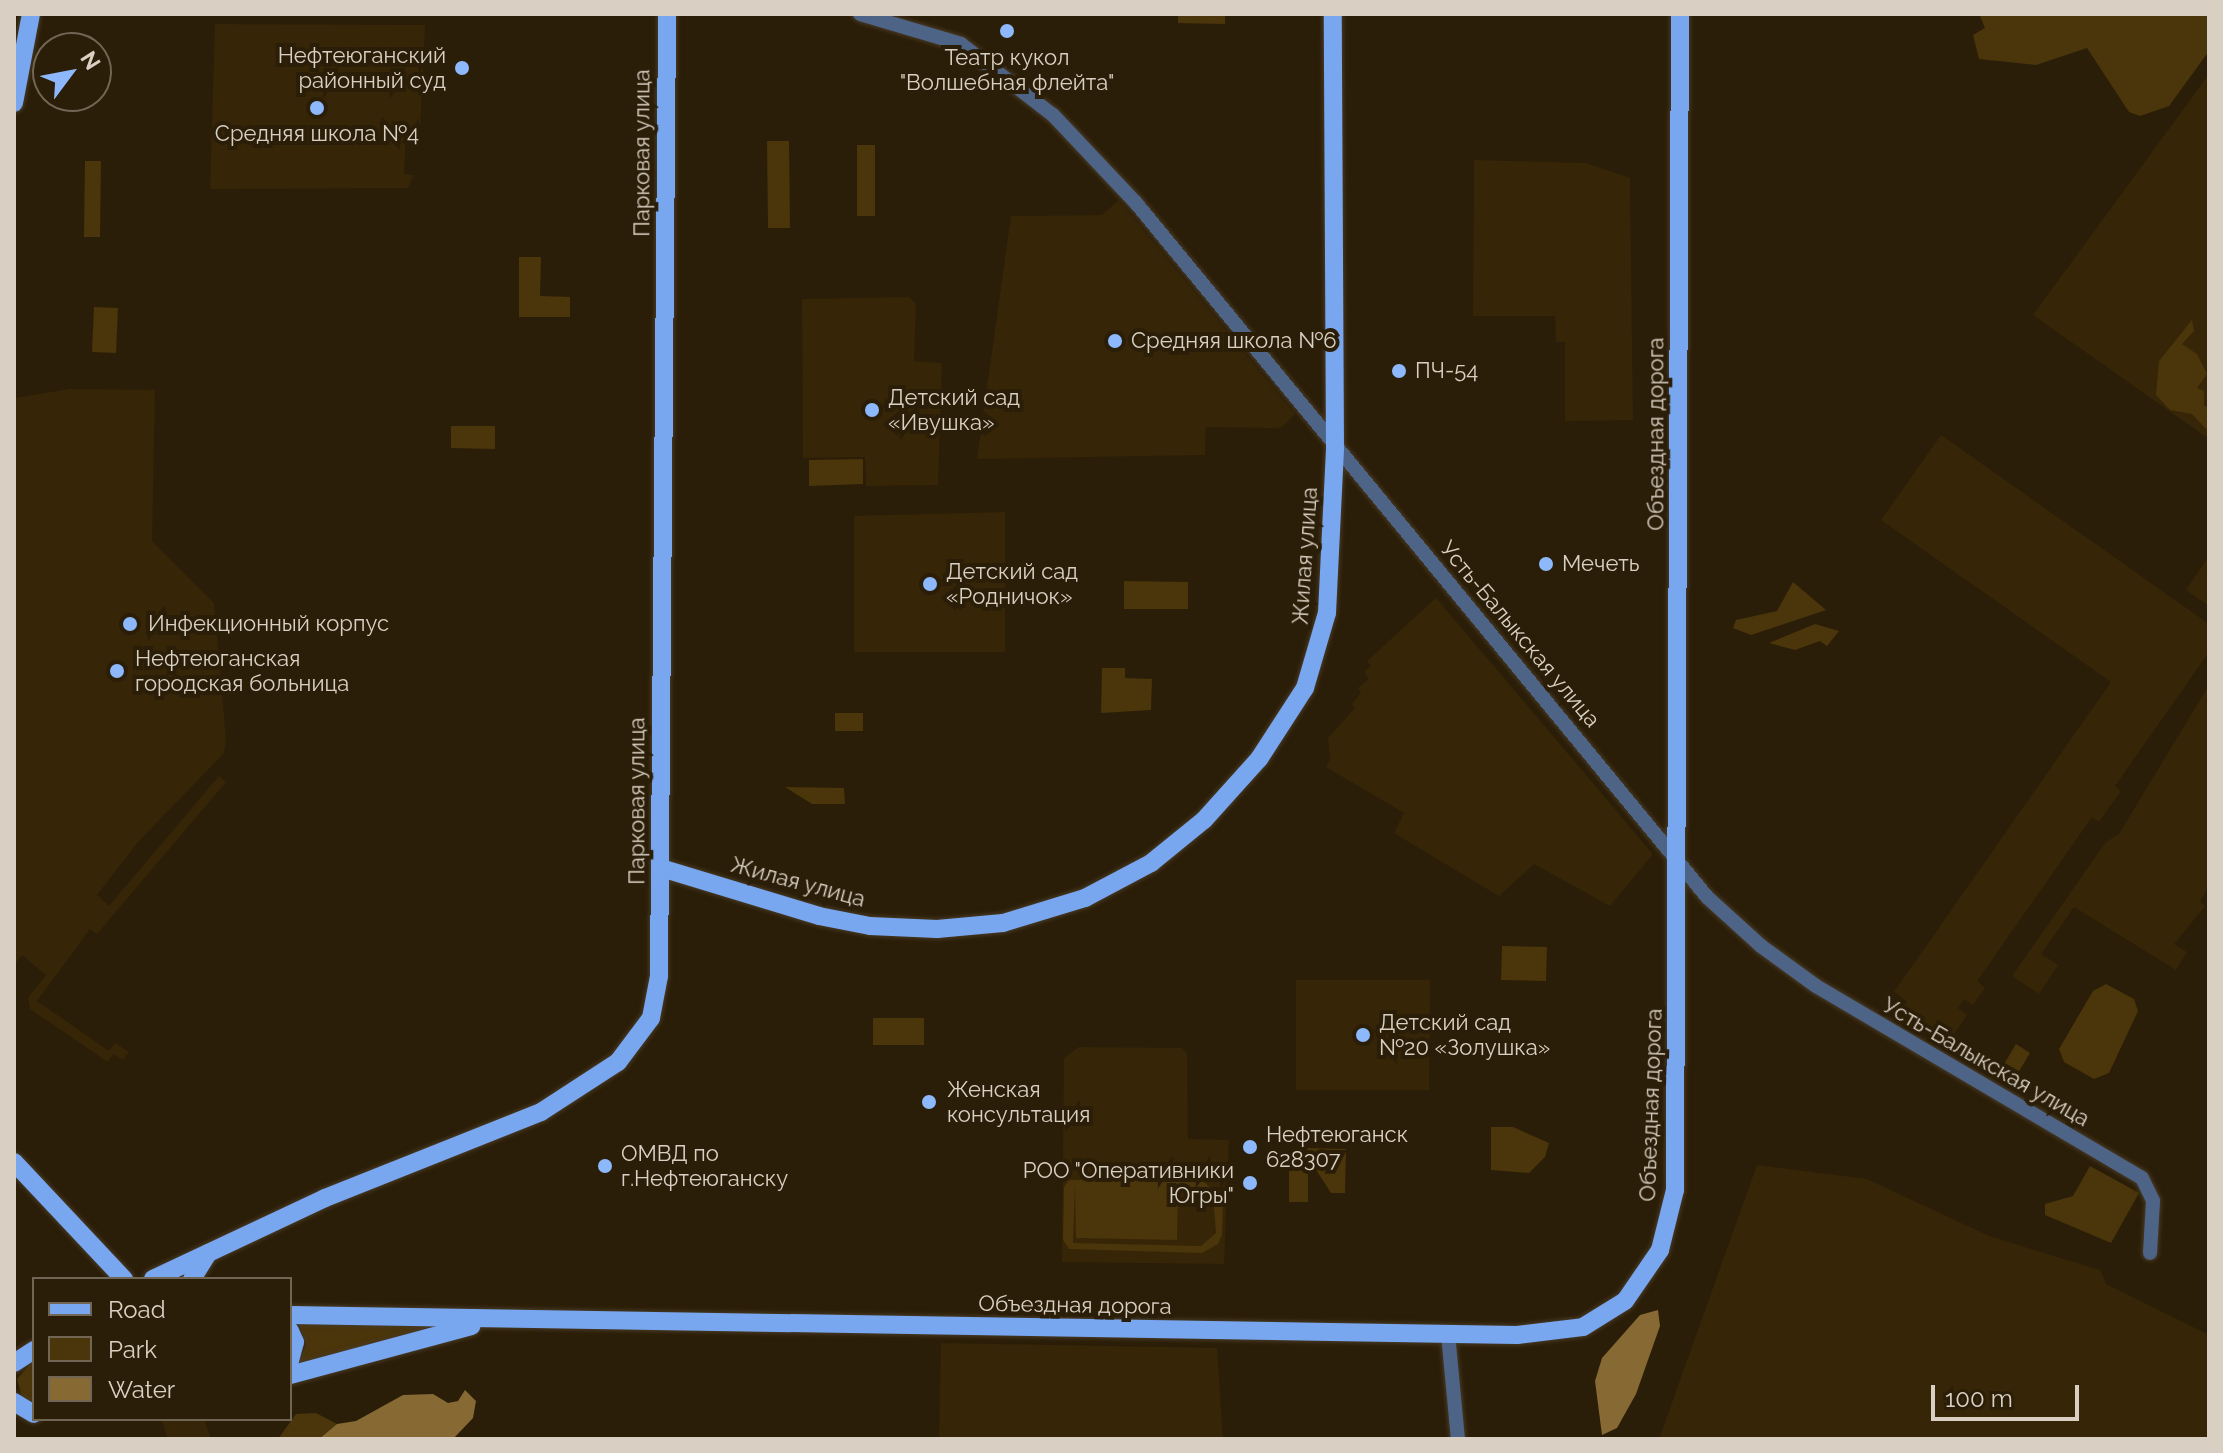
<!DOCTYPE html>
<meta charset="utf-8">
<style>
body{margin:0}
#map{position:relative;width:2223px;height:1453px;overflow:hidden;background:#2b1e08;font-family:Raleway,sans-serif}
div>[style]{position:absolute}
.built>*{inset:0;background:#362507}
.green>*{inset:0;background:#4b350a}
.water>*{inset:0;background:#876934}
.roads{filter:drop-shadow(0 0 2px #473a26) drop-shadow(0 0 2px #473a26)}
.minor>*{height:14px;margin:-7px;padding:0 7px;transform-origin:7px;border-radius:7px;background:#4d6487}
.major>*{height:18px;margin:-9px;padding:0 9px;transform-origin:9px;border-radius:9px;background:#78a7f0}
.dots>*{width:22px;height:22px;translate:-50% -50%;box-sizing:border-box;border:4px solid #2b1e08;border-radius:50%}
span{translate:-50% -50%;white-space:nowrap;text-align:center;line-height:1.15;-webkit-text-stroke:8px #2b1e08;paint-order:stroke}
.poi-label{font-size:22px;color:#d9d0c3}
.right{translate:-100% -50%;text-align:right}
.left{translate:0 -50%;text-align:left}
.street-label{font-size:22px;color:#d9d0c3}
.frame{position:absolute;inset:0;border:16px solid #d9d0c3;pointer-events:none}
.legend{position:absolute;left:32px;top:1277px;width:260px;height:144px;box-sizing:border-box;background:#2b1e08;border:2px solid #716553;margin:0;padding:10px 14px;list-style:none;font-size:24px;color:#d9d0c3}
.legend li{display:flex;align-items:center;gap:16px;height:40px}
.legend b{width:40px;border:2px solid #716553}
.north{position:absolute;left:32px;top:32px;width:80px;height:80px;box-sizing:border-box;background:#2b1e08;border:2px solid #716553;border-radius:50%;rotate:58deg;font-size:22px;font-weight:700;line-height:32px;text-align:center;color:#d9d0c3}
.north::after{content:'';display:block;margin:auto;width:28px;height:36px;background:#8db9fc;clip-path:polygon(50% 0,100% 100%,50% 72%,0 100%)}
.scale{position:absolute;left:1931px;top:1385px;width:148px;height:36px;box-sizing:border-box;border:4px solid #d9d0c3;border-top:0;padding-left:10px;font-size:24px;line-height:28px;white-space:nowrap;color:#d9d0c3;-webkit-text-stroke:6px #2b1e08;paint-order:stroke}
</style>
<div id="map">
<div class="built">
<i style="clip-path:polygon(215px 24px,425px 25px,420px 131px,406px 131px,404px 174px,414px 175px,408px 188px,210px 189px)"></i>
<i style="clip-path:polygon(2209px 74px,2209px 439px,2033px 315px)"></i>
<i style="clip-path:polygon(1474px 160px,1585px 163px,1630px 178px,1633px 420px,1565px 421px,1565px 342px,1556px 342px,1555px 316px,1473px 316px)"></i>
<i style="clip-path:polygon(1119px 200px,1295px 414px,1281px 428px,1206px 427px,1205px 455px,977px 459px,1011px 216px,1102px 215px)"></i>
<i style="clip-path:polygon(909px 297px,916px 304px,914px 361px,942px 363px,938px 485px,866px 486px,865px 457px,803px 458px,802px 299px)"></i>
<i style="clip-path:polygon(70px 389px,155px 390px,152px 541px,214px 603px,226px 739px,224px 753px,138px 842px,97px 895px,109px 906px,219px 776px,226px 782px,97px 934px,90px 929px,37px 1001px,109px 1051px,115px 1043px,129px 1052px,123px 1060px,113px 1054px,108px 1062px,30px 1009px,28px 998px,46px 975px,22px 955px,14px 965px,14px 398px)"></i>
<i style="clip-path:polygon(1941px 435px,2209px 624px,2209px 652px,2115px 786px,2121px 791px,2099px 822px,2092px 817px,1977px 981px,1985px 988px,1973px 1005px,1964px 999px,1958px 1008px,1967px 1015px,1946px 1046px,1900px 1015px,1906px 1001px,1894px 992px,2111px 682px,1881px 520px)"></i>
<i style="clip-path:polygon(1005px 512px,1005px 652px,854px 652px,854px 516px)"></i>
<i style="clip-path:polygon(2209px 556px,2209px 606px,2186px 590px)"></i>
<i style="clip-path:polygon(1436px 598px,1653px 854px,1610px 906px,1534px 864px,1499px 896px,1394px 833px,1404px 813px,1326px 767px,1330px 759px,1328px 738px,1355px 708px,1352px 704px,1361px 693px,1358px 688px,1369px 679px,1364px 672px,1371px 666px,1367px 661px)"></i>
<i style="clip-path:polygon(2209px 685px,2209px 885px,2200px 902px,2205px 906px,2174px 944px,2187px 952px,2176px 970px,2074px 907px,2041px 954px,2058px 965px,2039px 994px,2012px 976px,2106px 842px,2119px 834px)"></i>
<i style="clip-path:polygon(1296px 980px,1430px 980px,1429px 1090px,1296px 1090px)"></i>
<i style="clip-path:polygon(1079px 1047px,1182px 1048px,1187px 1054px,1188px 1139px,1229px 1140px,1224px 1264px,1062px 1262px,1064px 1058px)"></i>
<i style="clip-path:polygon(1757px 1165px,1867px 1179px,1989px 1236px,2100px 1270px,2106px 1284px,2209px 1335px,2209px 1439px,1659px 1439px)"></i>
<i style="clip-path:polygon(941px 1343px,1217px 1348px,1223px 1439px,939px 1438px)"></i>
<i style="clip-path:polygon(161px 1419px,204px 1419px,211px 1439px,168px 1439px)"></i>
</div>
<div class="green">
<i style="clip-path:polygon(1178px 14px,1225px 14px,1225px 24px,1178px 23px)"></i>
<i style="clip-path:polygon(1979px 14px,2209px 14px,2209px 51px,2169px 106px,2140px 116px,2129px 112px,2087px 48px,2036px 65px,1979px 59px,1973px 35px,1985px 28px)"></i>
<i style="clip-path:polygon(767px 141px,789px 141px,790px 228px,768px 228px)"></i>
<i style="clip-path:polygon(857px 145px,875px 145px,875px 216px,857px 216px)"></i>
<i style="clip-path:polygon(85px 161px,101px 161px,100px 237px,84px 237px)"></i>
<i style="clip-path:polygon(519px 257px,541px 257px,540px 296px,570px 297px,570px 317px,519px 317px)"></i>
<i style="clip-path:polygon(94px 307px,118px 308px,116px 353px,92px 352px)"></i>
<i style="clip-path:polygon(2192px 320px,2194px 331px,2182px 344px,2197px 354px,2207px 374px,2197px 388px,2204px 391px,2204px 405px,2209px 408px,2209px 432px,2192px 414px,2170px 410px,2156px 395px,2159px 361px)"></i>
<i style="clip-path:polygon(451px 426px,495px 426px,495px 449px,451px 448px)"></i>
<i style="clip-path:polygon(863px 459px,863px 484px,809px 486px,809px 460px)"></i>
<i style="clip-path:polygon(1124px 581px,1188px 582px,1188px 609px,1124px 609px)"></i>
<i style="clip-path:polygon(1793px 582px,1826px 610px,1751px 635px,1733px 628px,1736px 620px,1777px 611px)"></i>
<i style="clip-path:polygon(1815px 624px,1839px 631px,1827px 646px,1820px 641px,1795px 650px,1769px 643px)"></i>
<i style="clip-path:polygon(1102px 668px,1125px 668px,1125px 678px,1152px 679px,1151px 710px,1101px 713px)"></i>
<i style="clip-path:polygon(835px 713px,863px 713px,863px 731px,835px 731px)"></i>
<i style="clip-path:polygon(785px 787px,844px 788px,845px 804px,812px 804px)"></i>
<i style="clip-path:polygon(1502px 946px,1547px 947px,1546px 981px,1501px 980px)"></i>
<i style="clip-path:polygon(2106px 984px,2134px 999px,2138px 1011px,2109px 1073px,2094px 1079px,2064px 1062px,2059px 1049px,2093px 991px)"></i>
<i style="clip-path:polygon(873px 1018px,924px 1018px,924px 1045px,873px 1045px)"></i>
<i style="clip-path:polygon(2016px 1044px,2030px 1053px,2015px 1078px,2001px 1069px)"></i>
<i style="clip-path:polygon(1491px 1127px,1513px 1127px,1549px 1143px,1545px 1157px,1529px 1173px,1491px 1170px)"></i>
<i style="clip-path:polygon(1302px 1148px,1346px 1149px,1345px 1193px,1331px 1193px)"></i>
<i style="clip-path:polygon(1289px 1165px,1308px 1165px,1308px 1202px,1289px 1202px)"></i>
<i style="clip-path:polygon(2090px 1166px,2139px 1193px,2111px 1243px,2045px 1215px,2045px 1204px,2073px 1196px)"></i>
<i style="clip-path:polygon(evenodd,1069px 1180px,1203px 1181px,1223px 1200px,1222px 1235px,1218px 1244px,1202px 1253px,1069px 1249px,1063px 1240px,1064px 1187px,1069px 1180px,1075px 1185px,1076px 1238px,1177px 1240px,1178px 1187px,1202px 1188px,1213px 1195px,1216px 1233px,1201px 1246px,1073px 1243px,1075px 1185px)"></i>
<i style="clip-path:polygon(299px 1324px,434px 1326px,297px 1367px,306px 1345px)"></i>
<i style="clip-path:polygon(34px 1360px,34px 1403px,22px 1397px,17px 1379px)"></i>
<i style="clip-path:polygon(316px 1413px,337px 1424px,319px 1439px,278px 1439px,296px 1414px)"></i>
</div>
<div class="water">
<i style="clip-path:polygon(1658px 1310px,1660px 1326px,1636px 1394px,1617px 1428px,1602px 1435px,1595px 1381px,1602px 1358px,1640px 1315px)"></i>
<i style="clip-path:polygon(465px 1390px,476px 1401px,473px 1418px,453px 1439px,319px 1439px,337px 1424px,356px 1421px,403px 1395px,433px 1394px,448px 1403px,458px 1401px)"></i>
</div>
<div class="roads">
<div class="minor">
<i style="left:860px;top:14px;width:105px;rotate:16.5deg"></i>
<i style="left:961px;top:44px;width:116px;rotate:37.7deg"></i>
<i style="left:1053px;top:115px;width:121px;rotate:46.7deg"></i>
<i style="left:1136px;top:203px;width:899px;rotate:50.55deg"></i>
<i style="left:1707px;top:897px;width:73px;rotate:42.2deg"></i>
<i style="left:1761px;top:946px;width:68px;rotate:36deg"></i>
<i style="left:1816px;top:986px;width:378px;rotate:30.5deg"></i>
<i style="left:2142px;top:1178px;width:25px;rotate:64deg"></i>
<i style="left:2153px;top:1201px;width:52px;rotate:93.3deg"></i>
<i style="left:1448px;top:1334px;width:105px;rotate:84.6deg"></i>
</div>
<div class="major">
<i style="left:14px;top:103px;width:91px;rotate:-79.2deg"></i>
<i style="left:661px;top:868px;width:165px;rotate:16.9deg"></i>
<i style="left:819px;top:916px;width:52px;rotate:11.1deg"></i>
<i style="left:870px;top:926px;width:67px;rotate:2.6deg"></i>
<i style="left:937px;top:929px;width:66px;rotate:-5.2deg"></i>
<i style="left:1003px;top:923px;width:86px;rotate:-17deg"></i>
<i style="left:1085px;top:898px;width:75px;rotate:-27.9deg"></i>
<i style="left:1151px;top:863px;width:68px;rotate:-39.1deg"></i>
<i style="left:1204px;top:820px;width:82px;rotate:-48deg"></i>
<i style="left:1259px;top:759px;width:85px;rotate:-57.1deg"></i>
<i style="left:1305px;top:688px;width:78px;rotate:-73.7deg"></i>
<i style="left:1327px;top:613px;width:165px;rotate:-87.2deg"></i>
<i style="left:1335px;top:448px;width:434px;rotate:-90.3deg"></i>
<i style="left:14px;top:1162px;width:161px;rotate:46.8deg"></i>
<i style="left:153px;top:1279px;width:190px;rotate:-25.2deg"></i>
<i style="left:325px;top:1198px;width:232px;rotate:-21.7deg"></i>
<i style="left:541px;top:1112px;width:92px;rotate:-33deg"></i>
<i style="left:618px;top:1062px;width:55px;rotate:-53.1deg"></i>
<i style="left:651px;top:1018px;width:43px;rotate:-79.2deg"></i>
<i style="left:659px;top:976px;width:962px;rotate:-89.52deg"></i>
<i style="left:192px;top:1279px;width:31px;rotate:-58deg"></i>
<i style="left:290px;top:1315px;width:1227px;rotate:0.93deg"></i>
<i style="left:1517px;top:1335px;width:66px;rotate:-6.9deg"></i>
<i style="left:1583px;top:1327px;width:49px;rotate:-31.8deg"></i>
<i style="left:1625px;top:1301px;width:62px;rotate:-55.5deg"></i>
<i style="left:1660px;top:1250px;width:62px;rotate:-76deg"></i>
<i style="left:1675px;top:1190px;width:1176px;rotate:-89.76deg"></i>
<i style="left:290px;top:1331px;width:12px;rotate:66deg"></i>
<i style="left:295px;top:1342px;width:20px;rotate:105deg"></i>
<i style="left:14px;top:1363px;width:24px;rotate:-33deg"></i>
<i style="left:290px;top:1375px;width:188px;rotate:-15.1deg"></i>
<i style="left:14px;top:1402px;width:23px;rotate:31deg"></i>
</div>
</div>
<div class="dots">
<i style="left:1007px;top:31px;background:#8db9fc"></i>
<i style="left:462px;top:68px;background:#8db9fc"></i>
<i style="left:317px;top:108px;background:#8db9fc"></i>
<i style="left:1115px;top:341px;background:#8db9fc"></i>
<i style="left:1399px;top:371px;background:#8db9fc"></i>
<i style="left:872px;top:410px;background:#8db9fc"></i>
<i style="left:1546px;top:564px;background:#8db9fc"></i>
<i style="left:930px;top:584px;background:#8db9fc"></i>
<i style="left:130px;top:624px;background:#8db9fc"></i>
<i style="left:117px;top:671px;background:#8db9fc"></i>
<i style="left:1363px;top:1035px;background:#8db9fc"></i>
<i style="left:929px;top:1102px;background:#8db9fc"></i>
<i style="left:1250px;top:1147px;background:#8db9fc"></i>
<i style="left:605px;top:1166px;background:#8db9fc"></i>
<i style="left:1250px;top:1183px;background:#8db9fc"></i>
</div>
<div class="poi-label">
<span class="right" style="left:446px;top:68px">Нефтеюганский<br>районный суд</span>
<span style="left:1007px;top:70px">Театр кукол<br>"Волшебная флейта"</span>
<span style="left:317px;top:134px">Средняя школа №4</span>
<span class="left" style="left:1131px;top:341px">Средняя школа №6</span>
<span class="left" style="left:1415px;top:371px">ПЧ-54</span>
<span class="left" style="left:888px;top:410px">Детский сад<br>«Ивушка»</span>
<span class="left" style="left:1562px;top:564px">Мечеть</span>
<span class="left" style="left:946px;top:584px">Детский сад<br>«Родничок»</span>
<span class="left" style="left:148px;top:624px">Инфекционный корпус</span>
<span class="left" style="left:135px;top:671px">Нефтеюганская<br>городская больница</span>
<span class="left" style="left:1379px;top:1035px">Детский сад<br>№20 «Золушка»</span>
<span class="left" style="left:947px;top:1102px">Женская<br>консультация</span>
<span class="left" style="left:1266px;top:1147px">Нефтеюганск<br>628307</span>
<span class="left" style="left:621px;top:1166px">ОМВД по<br>г.Нефтеюганску</span>
<span class="right" style="left:1234px;top:1183px">РОО "Оперативники<br>Югры"</span>
</div>
<div class="street-label">
<span style="left:642px;top:153px;rotate:-90deg">Парковая улица</span>
<span style="left:1656px;top:434px;rotate:-90deg">Объездная дорога</span>
<span style="left:1305px;top:556px;rotate:-86deg">Жилая улица</span>
<span style="left:1520px;top:634px;rotate:50deg">Усть-Балыкская улица</span>
<span style="left:637px;top:801px;rotate:-90deg">Парковая улица</span>
<span style="left:798px;top:882px;rotate:15deg">Жилая улица</span>
<span style="left:1986px;top:1062px;rotate:30deg">Усть-Балыкская улица</span>
<span style="left:1651px;top:1105px;rotate:-88deg">Объездная дорога</span>
<span style="left:1075px;top:1305px;rotate:1deg">Объездная дорога</span>
</div>
<div class="frame"></div>
<ul class="legend">
<li><b style="height:10px;background:#78a7f0"></b>Road</li>
<li><b style="height:22px;background:#4b350a"></b>Park</li>
<li><b style="height:22px;background:#876934"></b>Water</li>
</ul>
<div class="north">N</div>
<div class="scale">100 m</div>
</div>
